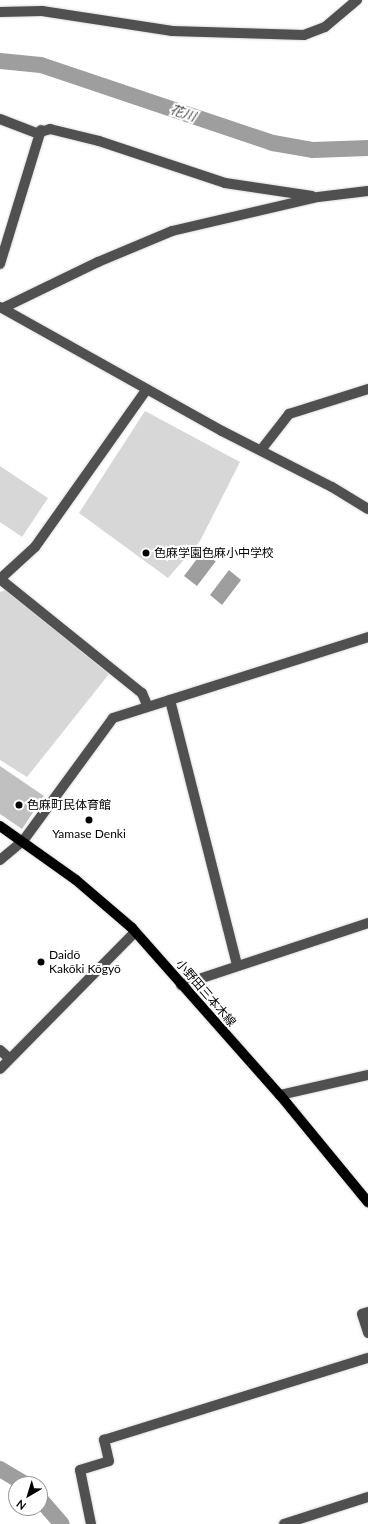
<!DOCTYPE html>
<meta charset="utf-8">
<style>
body{margin:0}
#map{position:relative;width:368px;height:1524px;overflow:hidden;background:#fff;font-family:Lato,"Noto Sans JP",sans-serif}
div>[style]{position:absolute}
.green>*{inset:0;background:#d7d7d7}
.water>*{inset:0;background:#9e9e9e}
.river>*{height:16px;margin:-8px;padding:0 8px;transform-origin:8px;border-radius:8px;background:#9e9e9e}
.building>*{inset:0;background:#c0c0c0}
.roads{filter:drop-shadow(0 0 1px #dbdbdb) drop-shadow(0 0 1px #dbdbdb)}
.minor>*{height:10px;margin:-5px;padding:0 5px;transform-origin:5px;border-radius:5px;background:#505050}
.major>*{height:10px;margin:-5px;padding:0 5px;transform-origin:5px;border-radius:5px;background:#000}
.dots>*{width:11px;height:11px;translate:-50% -50%;box-sizing:border-box;border:2px solid #fff;border-radius:50%}
span{translate:-50% -50%;white-space:nowrap;text-align:center;line-height:1.15;-webkit-text-stroke:4px #fff;paint-order:stroke}
.poi-label{font-size:12px;color:#000}
.left{translate:0 -50%;text-align:left}
.street-label{font-size:12px;color:#000}
.water-label{font-size:13px;color:#3f3f3f;font-style:italic}
.north{position:absolute;left:8px;top:1476px;width:40px;height:40px;box-sizing:border-box;background:#fff;border:1px solid #999;border-radius:50%;rotate:218deg;font-size:11px;font-weight:700;line-height:16px;text-align:center;color:#000}
.north::after{content:'';display:block;margin:auto;width:14px;height:18px;background:#000;clip-path:polygon(50% 0,100% 100%,50% 72%,0 100%)}
</style>
<div id="map">
<div class="green">
<i style="clip-path:polygon(145px 411px,240px 462px,200px 541px,168px 578px,79px 513px)"></i>
<i style="clip-path:polygon(0 466px,48px 498px,22px 537px,0 522px)"></i>
<i style="clip-path:polygon(6px 590px,109px 674px,27px 777px,0 760px,0 592px)"></i>
</div>
<div class="water">
<i style="clip-path:polygon(203px 551px,216px 561px,197px 586px,184px 576px)"></i>
<i style="clip-path:polygon(229px 570px,241px 580px,222px 605px,210px 595px)"></i>
</div>
<div class="river">
<i style="left:0;top:61px;width:41px;rotate:5.6deg"></i>
<i style="left:41px;top:65px;width:245px;rotate:18.6deg"></i>
<i style="left:273px;top:143px;width:41px;rotate:9.9deg"></i>
<i style="left:313px;top:150px;width:55px;rotate:-2.1deg"></i>
<i style="left:0;top:1469px;width:29px;rotate:31deg"></i>
<i style="left:40px;top:1499px;width:33px;rotate:49deg"></i>
</div>
<div class="building">
<i style="clip-path:polygon(0 766px,44px 796px,22px 829px,0 814px)"></i>
</div>
<div class="roads">
<div class="minor">
<i style="left:0;top:12px;width:42px;rotate:-1.4deg"></i>
<i style="left:42px;top:11px;width:132px;rotate:8.7deg"></i>
<i style="left:172px;top:31px;width:132px;rotate:1.7deg"></i>
<i style="left:304px;top:35px;width:22px;rotate:-21deg"></i>
<i style="left:325px;top:27px;width:42px;rotate:-40.2deg"></i>
<i style="left:0;top:119px;width:40px;rotate:21deg"></i>
<i style="left:37px;top:133px;width:14px;rotate:-17deg"></i>
<i style="left:50px;top:129px;width:50px;rotate:13.8deg"></i>
<i style="left:99px;top:141px;width:133px;rotate:18.4deg"></i>
<i style="left:225px;top:183px;width:88px;rotate:8.5deg"></i>
<i style="left:0;top:264px;width:140px;rotate:-73deg"></i>
<i style="left:0;top:307px;width:254px;rotate:29.2deg"></i>
<i style="left:222px;top:431px;width:123px;rotate:27deg"></i>
<i style="left:332px;top:487px;width:42px;rotate:31.4deg"></i>
<i style="left:3px;top:308px;width:106px;rotate:-25.8deg"></i>
<i style="left:98px;top:262px;width:80px;rotate:-22.7deg"></i>
<i style="left:172px;top:231px;width:150px;rotate:-13.1deg"></i>
<i style="left:318px;top:197px;width:50px;rotate:-6.8deg"></i>
<i style="left:261px;top:450px;width:46px;rotate:-52.1deg"></i>
<i style="left:289px;top:414px;width:83px;rotate:-17.6deg"></i>
<i style="left:0;top:579px;width:47px;rotate:-42.4deg"></i>
<i style="left:35px;top:547px;width:192px;rotate:-54.7deg"></i>
<i style="left:0;top:579px;width:182px;rotate:38.8deg"></i>
<i style="left:142px;top:693px;width:13px;rotate:67deg"></i>
<i style="left:170px;top:700px;width:273px;rotate:75.8deg"></i>
<i style="left:0;top:860px;width:30px;rotate:-40deg"></i>
<i style="left:23px;top:841px;width:152px;rotate:-53.8deg"></i>
<i style="left:113px;top:718px;width:268px;rotate:-17.6deg"></i>
<i style="left:181px;top:985px;width:197px;rotate:-18.3deg"></i>
<i style="left:0;top:1050px;width:13px;rotate:42deg"></i>
<i style="left:0;top:1069px;width:192px;rotate:-45.4deg"></i>
<i style="left:280px;top:1095px;width:90px;rotate:-12.8deg"></i>
<i style="left:368px;top:1312px;width:6px;rotate:162deg"></i>
<i style="left:362px;top:1314px;width:20px;rotate:72deg"></i>
<i style="left:91px;top:1524px;width:55px;rotate:-101.5deg"></i>
<i style="left:80px;top:1470px;width:30px;rotate:-17deg"></i>
<i style="left:109px;top:1461px;width:22px;rotate:-103deg"></i>
<i style="left:104px;top:1440px;width:276px;rotate:-17.3deg"></i>
<i style="left:284px;top:1524px;width:88px;rotate:-17.8deg"></i>
</div>
<div class="major">
<i style="left:0;top:826px;width:93px;rotate:35.4deg"></i>
<i style="left:76px;top:880px;width:74px;rotate:40.6deg"></i>
<i style="left:132px;top:928px;width:223px;rotate:48.5deg"></i>
<i style="left:280px;top:1095px;width:139px;rotate:50.6deg"></i>
</div>
</div>
<div class="dots">
<i style="left:146px;top:553px;background:#000"></i>
<i style="left:19px;top:805px;background:#000"></i>
<i style="left:89px;top:820px;background:#000"></i>
<i style="left:41px;top:962px;background:#000"></i>
</div>
<div class="poi-label">
<span class="left" style="left:154px;top:553px">色麻学園色麻小中学校</span>
<span class="left" style="left:27px;top:805px">色麻町民体育館</span>
<span style="left:89px;top:834px">Yamase Denki</span>
<span class="left" style="left:49px;top:962px">Daidō<br>Kakōki Kōgyō</span>
</div>
<div class="street-label">
<span style="left:206px;top:993px;rotate:49deg">小野田三本木線</span>
</div>
<div class="water-label">
<span style="left:183px;top:113px;rotate:19deg">花川</span>
</div>
<div class="north">N</div>
</div>
